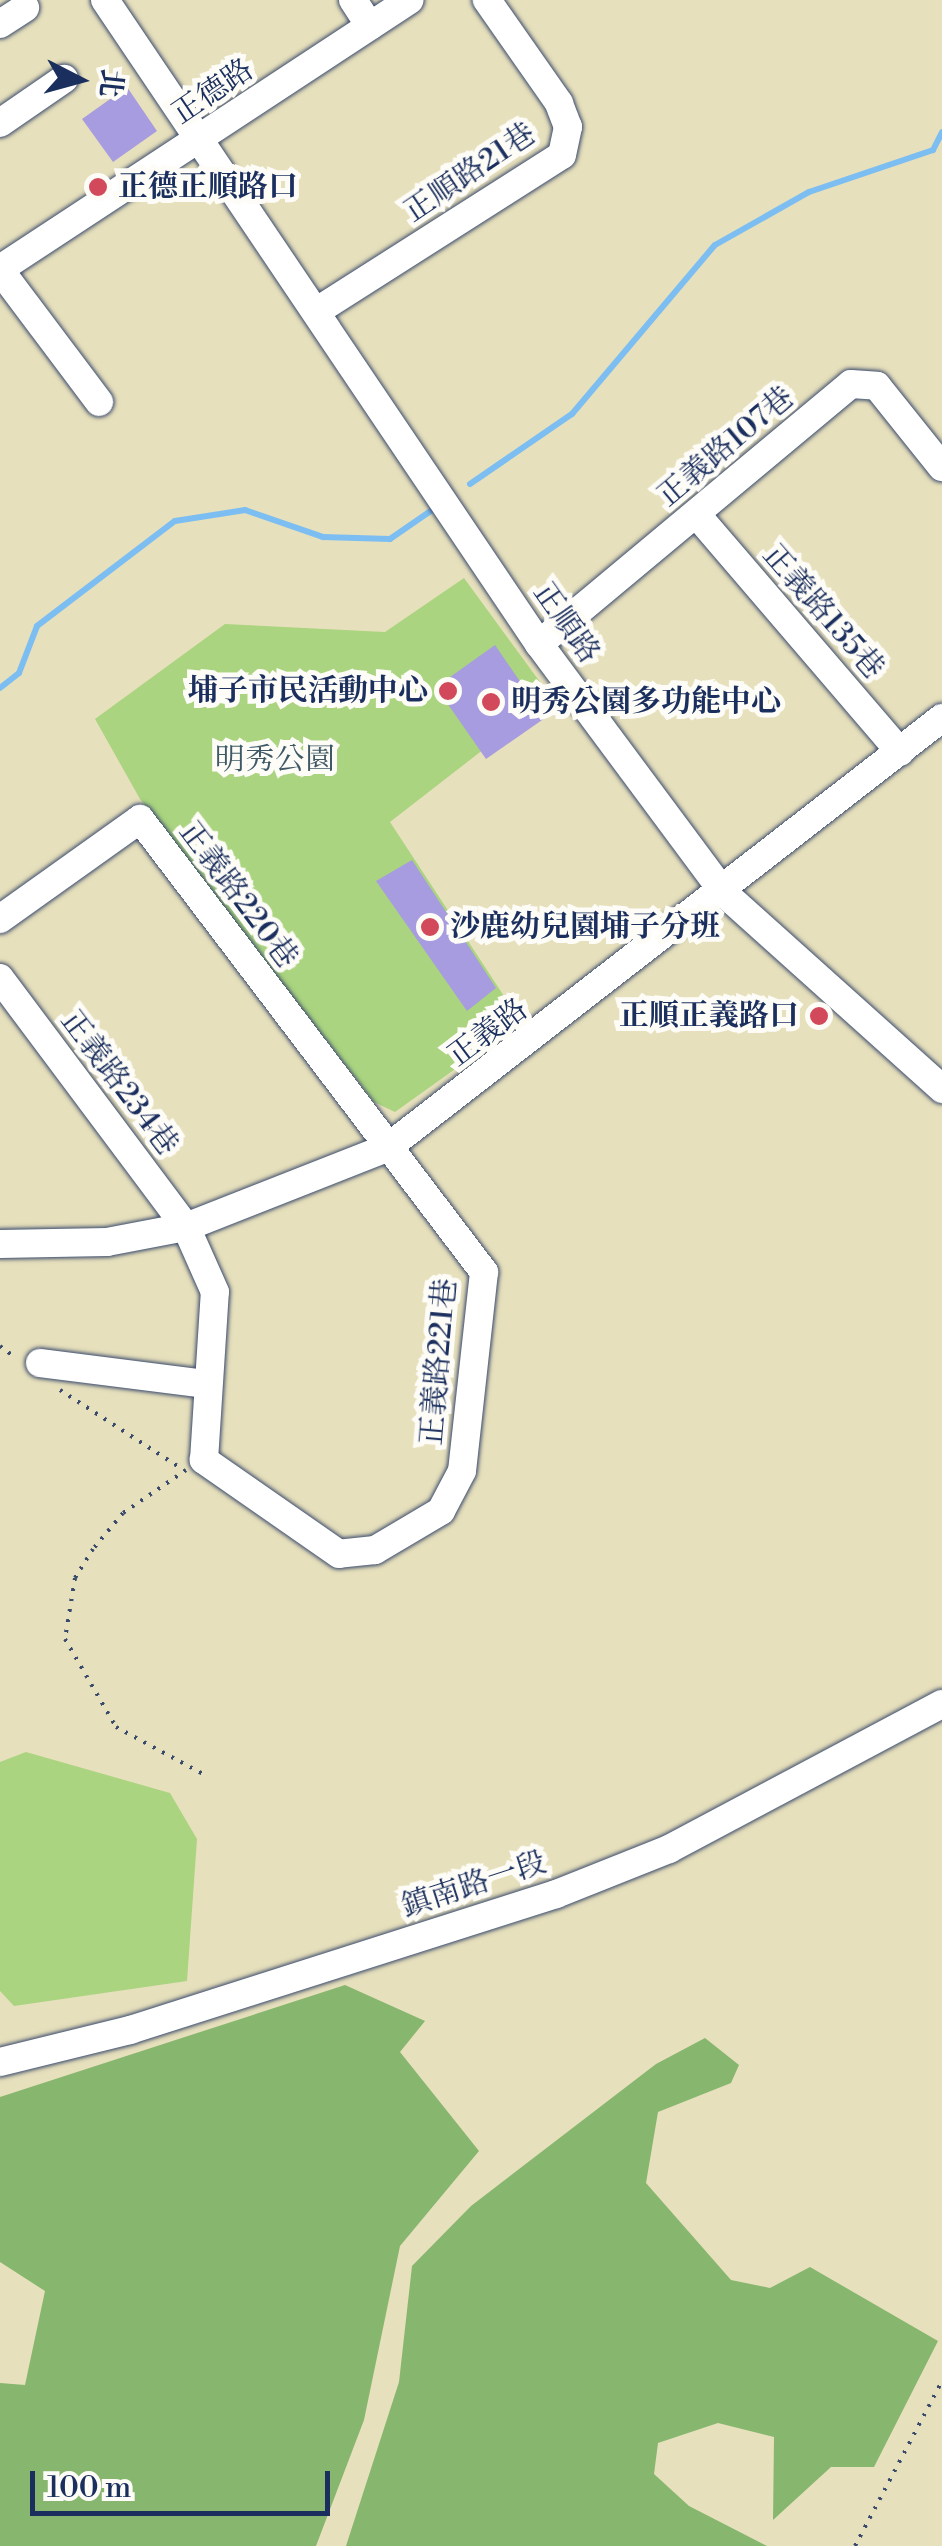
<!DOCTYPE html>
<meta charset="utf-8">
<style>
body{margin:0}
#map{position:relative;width:942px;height:2546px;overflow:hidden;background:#e7e0bc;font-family:"Libre Bodoni","Noto Serif TC",serif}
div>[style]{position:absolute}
.green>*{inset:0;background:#aad47f}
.forest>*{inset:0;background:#87b66e}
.stream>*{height:6px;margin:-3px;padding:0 3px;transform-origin:3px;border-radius:3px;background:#7dbef2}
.building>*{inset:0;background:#a79cdf}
.path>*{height:4px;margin-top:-2px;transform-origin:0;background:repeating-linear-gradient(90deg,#3a4a6c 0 2.5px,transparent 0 10.5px)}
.roads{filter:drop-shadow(0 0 2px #3a4a6c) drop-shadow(0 0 2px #3a4a6c)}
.minor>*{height:28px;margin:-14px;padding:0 14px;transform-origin:14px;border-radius:14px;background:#fff}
.dots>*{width:28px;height:28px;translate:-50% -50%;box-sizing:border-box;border:5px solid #fdfcf7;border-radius:50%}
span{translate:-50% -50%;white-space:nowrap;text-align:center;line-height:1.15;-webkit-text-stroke:10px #fdfcf7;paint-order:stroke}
.street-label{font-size:30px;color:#1b2f5e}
.poi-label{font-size:30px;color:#1b2f5e;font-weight:700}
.left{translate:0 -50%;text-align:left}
.right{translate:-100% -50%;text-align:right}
.park-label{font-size:30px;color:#3f5866}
.north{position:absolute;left:30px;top:30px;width:100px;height:100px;-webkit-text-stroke:8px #fdfcf7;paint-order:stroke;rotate:96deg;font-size:28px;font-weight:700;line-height:40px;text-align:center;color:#1b2f5e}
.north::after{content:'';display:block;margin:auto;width:35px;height:45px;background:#1b2f5e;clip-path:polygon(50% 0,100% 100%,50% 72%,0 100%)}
.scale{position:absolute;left:30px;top:2471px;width:300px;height:45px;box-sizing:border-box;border:5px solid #1b2f5e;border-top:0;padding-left:12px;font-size:30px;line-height:35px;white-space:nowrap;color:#1b2f5e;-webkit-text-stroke:8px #fdfcf7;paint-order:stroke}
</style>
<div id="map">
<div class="green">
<i style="clip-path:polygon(464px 578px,551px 697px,390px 822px,521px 1022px,395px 1112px,374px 1102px,140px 799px,95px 719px,225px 624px,385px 632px)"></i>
<i style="clip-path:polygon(26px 1752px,170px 1793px,197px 1839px,187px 1981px,14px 2006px,0 1991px,0 1762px)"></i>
</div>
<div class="forest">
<i style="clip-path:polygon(345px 1985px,425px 2021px,400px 2052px,479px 2151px,400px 2246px,364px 2420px,316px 2546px,0 2546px,0 2383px,25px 2385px,45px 2291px,0 2262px,0 2097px)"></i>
<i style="clip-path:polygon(705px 2038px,739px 2065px,731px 2083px,658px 2112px,646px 2183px,731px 2280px,770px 2288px,810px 2267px,938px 2341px,874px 2467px,831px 2467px,773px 2520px,774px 2437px,718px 2423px,658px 2443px,654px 2474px,689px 2506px,767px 2546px,346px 2546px,399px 2382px,412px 2266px,471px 2206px,656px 2064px)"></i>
</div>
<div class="stream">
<i style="left:470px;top:484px;width:124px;rotate:-34.5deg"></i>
<i style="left:572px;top:414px;width:221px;rotate:-49.8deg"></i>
<i style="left:715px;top:245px;width:108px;rotate:-29.4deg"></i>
<i style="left:809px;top:192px;width:131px;rotate:-18.7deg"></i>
<i style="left:933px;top:150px;width:20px;rotate:-63deg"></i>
<i style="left:0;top:688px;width:24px;rotate:-38deg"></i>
<i style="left:19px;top:673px;width:50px;rotate:-69deg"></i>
<i style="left:37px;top:626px;width:173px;rotate:-37.3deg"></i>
<i style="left:175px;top:521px;width:71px;rotate:-8.9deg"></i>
<i style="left:245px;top:510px;width:83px;rotate:19.1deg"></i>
<i style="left:323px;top:537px;width:67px;rotate:1.7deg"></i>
<i style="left:390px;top:539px;width:55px;rotate:-34.6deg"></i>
</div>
<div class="building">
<i style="clip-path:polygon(127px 87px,157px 131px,113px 162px,82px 119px)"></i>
<i style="clip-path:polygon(495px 645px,545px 718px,486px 759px,436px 687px)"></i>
<i style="clip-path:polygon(412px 860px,496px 988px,467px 1011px,376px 881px)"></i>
</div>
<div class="path">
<i style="left:0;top:1346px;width:20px;rotate:37deg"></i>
<i style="left:60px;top:1390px;width:145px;rotate:32.9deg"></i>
<i style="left:186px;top:1470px;width:76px;rotate:145.7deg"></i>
<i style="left:123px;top:1513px;width:47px;rotate:129.8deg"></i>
<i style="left:93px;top:1549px;width:34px;rotate:122deg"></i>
<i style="left:75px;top:1578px;width:62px;rotate:99.3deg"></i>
<i style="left:65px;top:1639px;width:102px;rotate:59.9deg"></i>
<i style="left:116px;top:1727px;width:99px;rotate:28.4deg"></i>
<i style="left:855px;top:2546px;width:187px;rotate:-62.2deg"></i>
</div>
<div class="roads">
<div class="minor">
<i style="left:105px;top:0;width:777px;rotate:56.02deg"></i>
<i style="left:539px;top:644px;width:312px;rotate:53.4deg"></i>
<i style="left:725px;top:894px;width:292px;rotate:41.9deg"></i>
<i style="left:353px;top:0;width:31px;rotate:57deg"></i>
<i style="left:0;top:24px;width:30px;rotate:-33deg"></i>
<i style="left:0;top:123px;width:78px;rotate:-34.5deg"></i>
<i style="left:0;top:269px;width:490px;rotate:-33.3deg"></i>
<i style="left:0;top:270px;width:165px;rotate:53.1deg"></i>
<i style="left:317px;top:311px;width:290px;rotate:-32.5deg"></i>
<i style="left:562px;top:155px;width:29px;rotate:-78deg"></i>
<i style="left:568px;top:127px;width:26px;rotate:-111deg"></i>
<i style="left:559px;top:103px;width:126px;rotate:-125deg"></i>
<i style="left:697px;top:515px;width:312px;rotate:49.4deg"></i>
<i style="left:539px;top:644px;width:406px;rotate:-39.8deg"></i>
<i style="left:851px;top:384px;width:26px;rotate:4deg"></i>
<i style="left:877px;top:386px;width:104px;rotate:51.3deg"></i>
<i style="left:0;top:919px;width:172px;rotate:-35.5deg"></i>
<i style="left:140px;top:819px;width:569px;rotate:52.79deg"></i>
<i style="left:484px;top:1272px;width:200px;rotate:96.3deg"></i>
<i style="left:462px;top:1471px;width:45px;rotate:117.7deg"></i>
<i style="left:441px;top:1511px;width:77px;rotate:149.4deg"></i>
<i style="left:375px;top:1550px;width:36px;rotate:174deg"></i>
<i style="left:339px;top:1554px;width:165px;rotate:-145.2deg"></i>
<i style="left:204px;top:1460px;width:168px;rotate:-86.3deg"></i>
<i style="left:215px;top:1292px;width:71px;rotate:-114deg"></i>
<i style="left:186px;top:1227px;width:311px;rotate:-126.8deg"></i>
<i style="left:0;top:1244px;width:107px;rotate:-1.1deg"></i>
<i style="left:107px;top:1242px;width:80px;rotate:-10.8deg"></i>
<i style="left:186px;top:1227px;width:216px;rotate:-21.5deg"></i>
<i style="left:387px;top:1148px;width:702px;rotate:-37.77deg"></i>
<i style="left:40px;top:1363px;width:168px;rotate:7.2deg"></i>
<i style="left:0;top:2062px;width:134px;rotate:-13.8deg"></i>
<i style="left:130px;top:2030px;width:447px;rotate:-17.7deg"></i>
<i style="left:556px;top:1894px;width:122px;rotate:-21.7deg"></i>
<i style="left:669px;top:1849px;width:309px;rotate:-28deg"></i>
</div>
</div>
<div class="dots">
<i style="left:98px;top:187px;background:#d1495b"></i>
<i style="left:448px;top:691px;background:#d1495b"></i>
<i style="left:491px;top:702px;background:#d1495b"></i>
<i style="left:430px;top:927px;background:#d1495b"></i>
<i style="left:819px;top:1016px;background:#d1495b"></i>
</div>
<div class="street-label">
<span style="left:213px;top:92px;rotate:-34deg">正德路</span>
<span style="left:470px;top:173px;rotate:-34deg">正順路21巷</span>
<span style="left:726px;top:447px;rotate:-40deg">正義路107巷</span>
<span style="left:823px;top:612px;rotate:49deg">正義路135巷</span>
<span style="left:566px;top:623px;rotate:55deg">正順路</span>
<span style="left:238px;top:895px;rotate:53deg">正義路220巷</span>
<span style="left:488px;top:1033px;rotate:-37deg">正義路</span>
<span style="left:119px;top:1083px;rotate:53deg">正義路234巷</span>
<span style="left:439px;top:1362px;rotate:-85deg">正義路221巷</span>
<span style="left:474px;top:1885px;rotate:-18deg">鎮南路一段</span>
</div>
<div class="poi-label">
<span class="left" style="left:118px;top:187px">正德正順路口</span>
<span class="right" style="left:428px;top:691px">埔子市民活動中心</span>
<span class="left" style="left:511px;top:702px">明秀公園多功能中心</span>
<span class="left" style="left:450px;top:927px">沙鹿幼兒園埔子分班</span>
<span class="right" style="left:799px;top:1016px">正順正義路口</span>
</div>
<div class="park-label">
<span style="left:275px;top:760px">明秀公園</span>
</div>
<div class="north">北</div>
<div class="scale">100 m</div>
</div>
